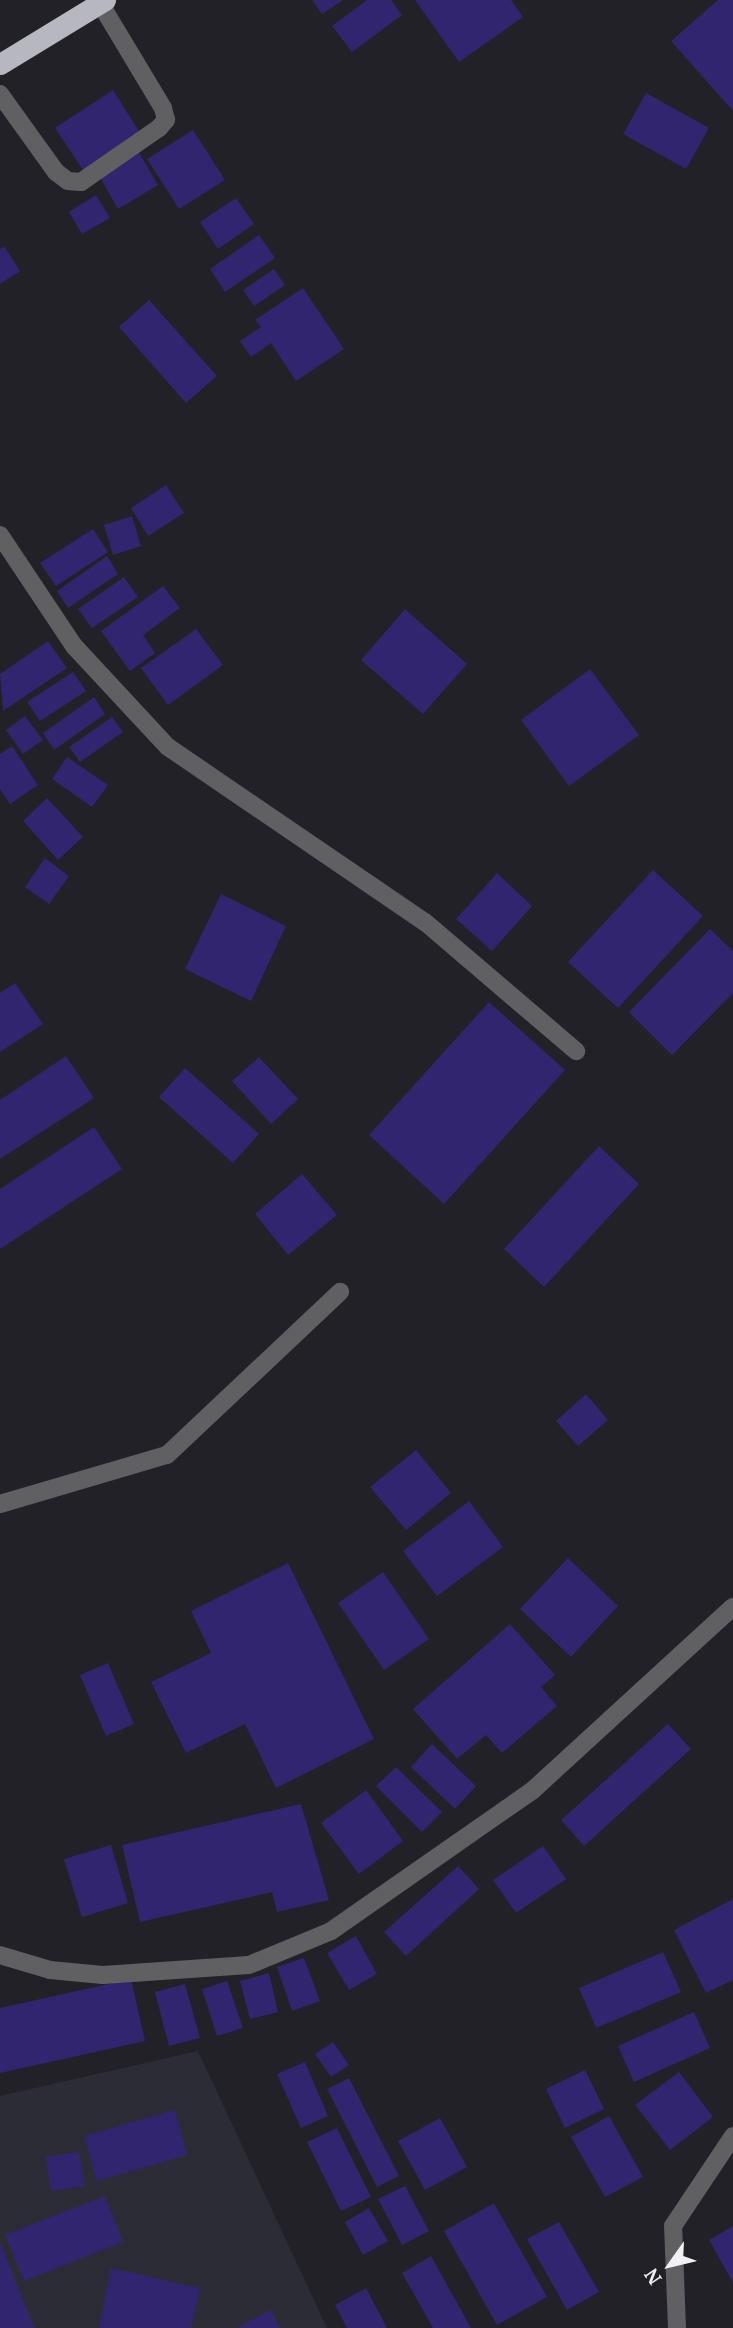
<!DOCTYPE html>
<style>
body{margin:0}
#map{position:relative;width:733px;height:2328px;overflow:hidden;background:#212127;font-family:"PT Serif",serif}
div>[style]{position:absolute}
.built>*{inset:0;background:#2c2c37}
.building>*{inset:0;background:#32256f}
.lane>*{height:18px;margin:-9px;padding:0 9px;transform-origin:9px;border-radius:9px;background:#606063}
.street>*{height:18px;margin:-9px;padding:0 9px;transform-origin:9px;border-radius:9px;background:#606063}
.highway>*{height:21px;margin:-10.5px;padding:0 10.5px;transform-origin:10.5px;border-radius:10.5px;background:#b7b7bf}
span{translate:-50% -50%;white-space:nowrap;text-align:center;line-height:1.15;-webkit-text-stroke:5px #212127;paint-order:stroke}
.north{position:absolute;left:635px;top:2230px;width:70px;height:70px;-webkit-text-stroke:5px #212127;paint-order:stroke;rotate:236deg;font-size:19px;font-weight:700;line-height:28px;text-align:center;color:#f1f1f5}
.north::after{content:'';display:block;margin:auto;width:24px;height:32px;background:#f1f1f5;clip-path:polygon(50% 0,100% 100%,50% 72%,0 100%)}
</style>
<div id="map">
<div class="built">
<i style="clip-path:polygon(198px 2051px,327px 2328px,0 2328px,0 2096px)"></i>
</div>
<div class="building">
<i style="clip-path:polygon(312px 0,343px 0,322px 14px)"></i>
<i style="clip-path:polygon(367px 0,391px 0,402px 15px,352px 52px,332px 26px)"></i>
<i style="clip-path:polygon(415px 0,511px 0,523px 17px,459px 62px)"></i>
<i style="clip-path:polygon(718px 0,733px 0,733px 111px,671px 41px)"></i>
<i style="clip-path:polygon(113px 90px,142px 136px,85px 173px,55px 128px)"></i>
<i style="clip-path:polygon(646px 93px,709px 128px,686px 169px,623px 134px)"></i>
<i style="clip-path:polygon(193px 130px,225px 180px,179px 209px,147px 159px)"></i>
<i style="clip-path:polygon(138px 151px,158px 185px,118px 209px,98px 174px)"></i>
<i style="clip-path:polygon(96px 195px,110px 218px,82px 234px,69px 212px)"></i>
<i style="clip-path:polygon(236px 198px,254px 224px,218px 249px,200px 222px)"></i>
<i style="clip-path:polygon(259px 235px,275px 258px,225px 292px,210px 269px)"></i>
<i style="clip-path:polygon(4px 246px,20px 271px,0 284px,0 249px)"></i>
<i style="clip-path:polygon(274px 269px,285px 285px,254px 306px,243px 290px)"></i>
<i style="clip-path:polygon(303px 288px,344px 349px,296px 381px,271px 343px,251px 357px,240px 341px,261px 327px,255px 320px)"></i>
<i style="clip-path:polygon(149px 300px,217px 376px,186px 403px,119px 327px)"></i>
<i style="clip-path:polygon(166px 485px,184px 513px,148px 536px,131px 508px)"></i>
<i style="clip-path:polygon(132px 516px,141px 546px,113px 555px,104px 525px)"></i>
<i style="clip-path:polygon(93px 529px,108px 552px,56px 586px,40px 563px)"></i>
<i style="clip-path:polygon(107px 556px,118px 574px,68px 608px,57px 591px)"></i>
<i style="clip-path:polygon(124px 577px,138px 597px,92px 628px,78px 609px)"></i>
<i style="clip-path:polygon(163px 586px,180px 608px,143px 635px,155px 653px,130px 671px,101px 631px)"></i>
<i style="clip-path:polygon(405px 609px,467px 664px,423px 714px,361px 660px)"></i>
<i style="clip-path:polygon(196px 629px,223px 665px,168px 705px,141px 668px)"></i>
<i style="clip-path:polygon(48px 641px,67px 668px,3px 711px,0 674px)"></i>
<i style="clip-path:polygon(590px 669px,639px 735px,569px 786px,521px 720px)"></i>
<i style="clip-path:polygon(73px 672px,86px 691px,40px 721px,27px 702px)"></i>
<i style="clip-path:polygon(94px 697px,105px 714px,54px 750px,43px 733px)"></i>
<i style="clip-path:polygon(25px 716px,43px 740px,23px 754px,6px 730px)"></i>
<i style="clip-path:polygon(112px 717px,123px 732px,80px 762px,69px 747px)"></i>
<i style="clip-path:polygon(12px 746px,38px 785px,10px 804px,0 789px,0 754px)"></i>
<i style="clip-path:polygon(67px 757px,108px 785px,92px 807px,52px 779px)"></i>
<i style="clip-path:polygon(47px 798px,83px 837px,58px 860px,23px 821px)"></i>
<i style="clip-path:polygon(45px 858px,69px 876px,49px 904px,25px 887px)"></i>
<i style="clip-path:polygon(653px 870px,703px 916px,618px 1008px,568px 962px)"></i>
<i style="clip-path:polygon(497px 873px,532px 906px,492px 951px,456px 919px)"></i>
<i style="clip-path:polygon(221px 894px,286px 926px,251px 1001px,185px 969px)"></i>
<i style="clip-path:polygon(710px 929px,733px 951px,733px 993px,672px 1055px,629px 1012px)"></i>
<i style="clip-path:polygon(15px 983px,43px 1024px,0 1052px,0 993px)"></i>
<i style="clip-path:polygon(489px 1002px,565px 1070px,444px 1204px,369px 1135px)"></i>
<i style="clip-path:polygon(66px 1056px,94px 1098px,0 1159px,0 1100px)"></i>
<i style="clip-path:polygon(259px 1057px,298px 1099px,271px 1124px,232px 1081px)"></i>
<i style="clip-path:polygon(185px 1068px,259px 1134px,233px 1163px,159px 1097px)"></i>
<i style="clip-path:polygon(94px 1127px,122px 1169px,0 1249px,0 1189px)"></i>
<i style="clip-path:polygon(599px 1146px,639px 1184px,544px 1287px,504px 1249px)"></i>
<i style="clip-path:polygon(302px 1174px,337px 1215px,288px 1255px,255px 1214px)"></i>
<i style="clip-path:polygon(586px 1394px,608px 1420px,578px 1446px,556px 1421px)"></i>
<i style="clip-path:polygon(416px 1450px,451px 1493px,406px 1530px,370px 1487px)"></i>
<i style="clip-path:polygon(469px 1501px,503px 1547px,437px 1596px,403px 1551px)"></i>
<i style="clip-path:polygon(568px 1558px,618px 1606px,571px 1657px,520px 1609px)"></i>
<i style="clip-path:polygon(288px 1563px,374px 1739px,276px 1788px,245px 1724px,186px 1753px,151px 1682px,211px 1653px,191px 1611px)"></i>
<i style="clip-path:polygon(383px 1572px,429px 1639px,384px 1670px,338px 1603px)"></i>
<i style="clip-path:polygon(510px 1624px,555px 1675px,541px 1687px,557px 1706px,502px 1753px,486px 1735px,457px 1759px,413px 1709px)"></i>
<i style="clip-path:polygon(108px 1663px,134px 1724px,106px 1736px,80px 1675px)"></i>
<i style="clip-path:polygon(668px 1724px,691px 1749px,584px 1846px,561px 1820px)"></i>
<i style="clip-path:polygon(432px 1744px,476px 1786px,455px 1809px,411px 1767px)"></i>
<i style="clip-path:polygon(396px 1767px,442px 1812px,422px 1832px,376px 1786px)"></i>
<i style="clip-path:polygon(366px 1790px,403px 1841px,359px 1874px,321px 1823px)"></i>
<i style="clip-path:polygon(301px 1804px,329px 1900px,277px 1912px,272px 1892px,140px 1922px,122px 1845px)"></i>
<i style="clip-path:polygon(111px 1845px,128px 1903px,82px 1917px,64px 1859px)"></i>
<i style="clip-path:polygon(543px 1846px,566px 1879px,516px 1913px,493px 1880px)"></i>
<i style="clip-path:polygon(458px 1866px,479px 1889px,406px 1956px,384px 1932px)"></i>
<i style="clip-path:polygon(733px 1899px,733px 1980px,706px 1993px,674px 1930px)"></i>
<i style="clip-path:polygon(356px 1936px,377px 1974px,349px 1990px,327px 1953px)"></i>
<i style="clip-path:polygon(663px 1952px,681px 1992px,596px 2028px,579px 1988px)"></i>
<i style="clip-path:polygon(304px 1958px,320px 2001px,292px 2011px,277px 1967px)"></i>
<i style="clip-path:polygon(269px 1973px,278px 2012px,250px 2019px,240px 1981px)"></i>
<i style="clip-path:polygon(131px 1979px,145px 2041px,0 2073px,0 2008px)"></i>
<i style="clip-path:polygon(227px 1981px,243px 2028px,217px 2036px,202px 1989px)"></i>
<i style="clip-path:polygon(185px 1984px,200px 2038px,169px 2046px,155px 1992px)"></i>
<i style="clip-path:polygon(694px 2012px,710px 2048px,634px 2082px,618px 2046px)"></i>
<i style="clip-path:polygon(333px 2042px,349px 2065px,331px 2077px,315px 2054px)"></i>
<i style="clip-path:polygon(305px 2062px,328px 2116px,301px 2128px,277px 2074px)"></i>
<i style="clip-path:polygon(585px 2070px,604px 2109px,565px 2128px,546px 2089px)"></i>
<i style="clip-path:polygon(679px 2072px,713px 2117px,670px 2150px,635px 2105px)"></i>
<i style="clip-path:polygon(349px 2078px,399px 2176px,377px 2187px,327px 2089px)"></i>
<i style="clip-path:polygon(175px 2110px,187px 2155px,97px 2181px,84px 2136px)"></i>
<i style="clip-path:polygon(609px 2116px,643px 2177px,605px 2197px,571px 2137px)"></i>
<i style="clip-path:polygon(440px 2118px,467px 2167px,425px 2190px,398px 2141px)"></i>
<i style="clip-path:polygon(337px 2128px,371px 2197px,341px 2211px,307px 2142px)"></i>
<i style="clip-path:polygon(79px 2152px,85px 2186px,51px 2191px,46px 2157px)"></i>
<i style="clip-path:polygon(405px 2186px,429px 2231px,402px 2245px,378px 2199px)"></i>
<i style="clip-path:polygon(105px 2196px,123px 2242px,24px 2281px,5px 2235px)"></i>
<i style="clip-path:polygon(494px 2203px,547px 2297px,497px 2325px,444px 2231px)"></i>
<i style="clip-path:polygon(369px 2208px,388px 2241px,363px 2255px,345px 2222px)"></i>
<i style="clip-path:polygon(559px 2222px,599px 2292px,567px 2310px,527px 2239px)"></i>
<i style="clip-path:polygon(733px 2226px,733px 2283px,709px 2240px)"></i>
<i style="clip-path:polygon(0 2242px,34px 2328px,0 2328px)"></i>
<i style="clip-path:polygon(431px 2256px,471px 2328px,433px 2328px,402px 2273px)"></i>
<i style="clip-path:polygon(111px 2268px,200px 2288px,191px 2328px,99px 2328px)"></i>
<i style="clip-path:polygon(366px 2288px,387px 2328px,347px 2328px,335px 2305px)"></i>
<i style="clip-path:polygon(271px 2310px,280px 2328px,236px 2328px)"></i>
</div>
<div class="lane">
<i style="left:0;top:94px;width:96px;rotate:54.3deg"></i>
<i style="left:56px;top:172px;width:15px;rotate:37deg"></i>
<i style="left:68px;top:181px;width:13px;rotate:4deg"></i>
<i style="left:81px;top:182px;width:95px;rotate:-34.7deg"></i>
<i style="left:159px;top:128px;width:11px;rotate:-49deg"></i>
<i style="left:166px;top:120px;width:12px;rotate:-104deg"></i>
<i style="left:163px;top:108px;width:122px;rotate:-121deg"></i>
<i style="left:0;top:535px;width:133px;rotate:56.3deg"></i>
<i style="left:74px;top:646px;width:138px;rotate:47.1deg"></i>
<i style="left:168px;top:747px;width:311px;rotate:34.3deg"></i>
<i style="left:425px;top:922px;width:199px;rotate:40.5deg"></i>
<i style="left:0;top:1955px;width:52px;rotate:16.7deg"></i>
<i style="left:50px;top:1970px;width:53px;rotate:5.4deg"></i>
<i style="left:103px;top:1975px;width:146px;rotate:-3.9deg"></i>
<i style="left:249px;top:1965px;width:89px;rotate:-22.5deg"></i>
<i style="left:331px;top:1931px;width:246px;rotate:-34.9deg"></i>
<i style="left:533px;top:1790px;width:271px;rotate:-42.5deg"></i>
</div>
<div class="street">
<i style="left:0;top:1504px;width:174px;rotate:-16.4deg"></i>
<i style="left:167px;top:1455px;width:238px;rotate:-43.3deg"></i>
<i style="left:677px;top:2328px;width:102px;rotate:-92.2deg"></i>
<i style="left:673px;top:2226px;width:108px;rotate:-56.3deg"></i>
</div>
<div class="highway">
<i style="left:0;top:64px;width:123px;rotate:-31.4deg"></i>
</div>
<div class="north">N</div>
</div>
